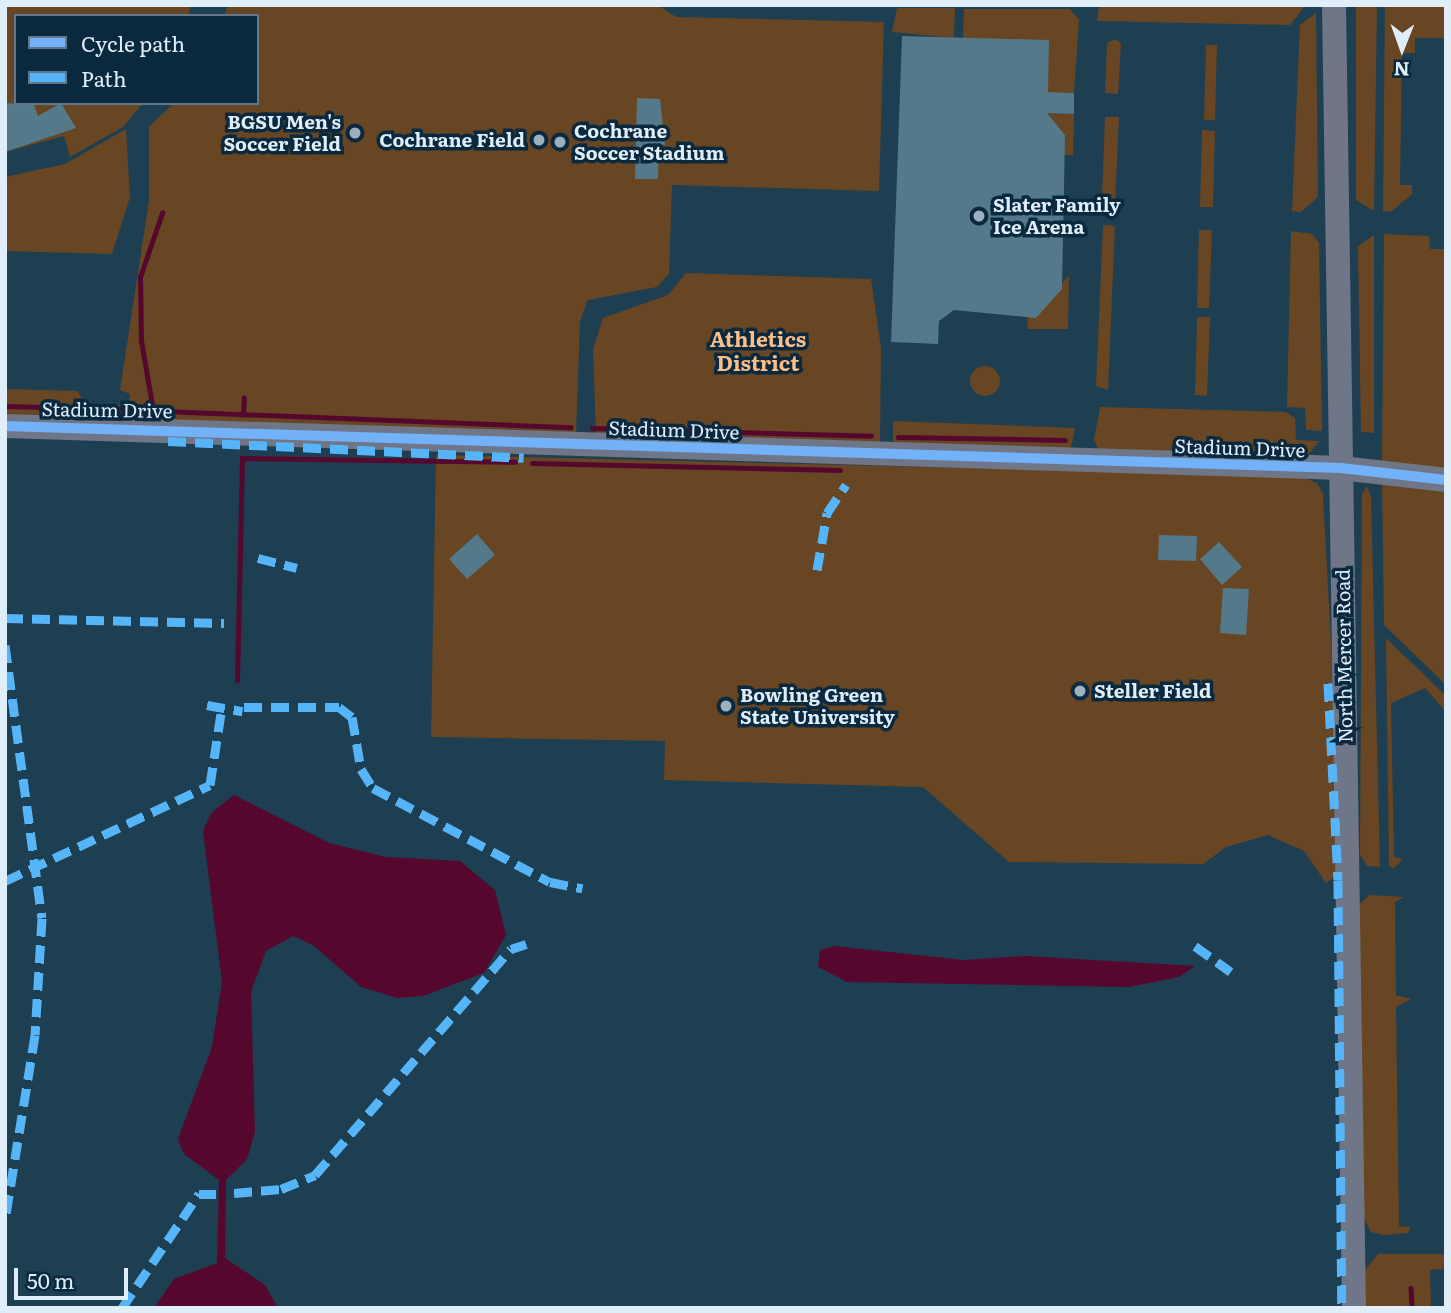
<!DOCTYPE html>
<style>
body{margin:0}
#map{position:relative;width:1451px;height:1313px;overflow:hidden;background:#1e3e52;font-family:Literata,serif}
div>[style]{position:absolute}
.green>*{inset:0;background:#684623}
.round{border-radius:50%}
.water>*{inset:0;background:#55072e}
.stream>*{height:4.5px;margin:-2.25px;padding:0 2.25px;transform-origin:2.25px;border-radius:2.25px;background:#55072e}
.building>*{inset:0;background:#53798a}
.secondary>*{height:24px;margin:-12px;padding:0 12px;transform-origin:12px;border-radius:12px;background:#6e7687}
.quiet>*{height:9px;margin-top:-4.5px;transform-origin:0;background:repeating-linear-gradient(90deg,#56b5f8 0 18px,transparent 0 27px)}
.cycleway>*{height:10px;margin:-5px;padding:0 5px;transform-origin:5px;border-radius:5px;background:#73b2f8}
.dots>*{width:19px;height:19px;translate:-50% -50%;box-sizing:border-box;border:4px solid #0b293e;border-radius:50%}
span{translate:-50% -50%;white-space:nowrap;text-align:center;line-height:1.15;-webkit-text-stroke:7px #0b293e;paint-order:stroke}
.poi-label{font-size:19px;color:#e0eef9;font-weight:700}
.right{translate:-100% -50%;text-align:right}
.left{translate:0 -50%;text-align:left}
.street-label{font-size:19px;color:#e0eef9}
.neighbourhood-label{font-size:21px;color:#fcbe88;font-weight:700}
.frame{position:absolute;inset:0;border:7px solid #e0eef9;pointer-events:none}
.legend{position:absolute;left:14px;top:14px;width:245px;height:91px;box-sizing:border-box;background:#0b293e;border:2px solid #607889;margin:0;padding:9px 12px;list-style:none;font-size:21px;color:#e0eef9}
.legend li{display:flex;align-items:center;gap:14px;height:35px}
.legend b{width:35px;border:2px solid #607889}
.north{position:absolute;left:1367px;top:14px;width:70px;height:70px;-webkit-text-stroke:5px #0b293e;paint-order:stroke;rotate:181deg;font-size:19px;font-weight:700;line-height:28px;text-align:center;color:#e0eef9}
.north::after{content:'';display:block;margin:auto;width:24px;height:32px;background:#e0eef9;clip-path:polygon(50% 0,100% 100%,50% 72%,0 100%)}
.scale{position:absolute;left:14px;top:1268px;width:114px;height:32px;box-sizing:border-box;border:4px solid #e0eef9;border-top:0;padding-left:9px;font-size:21px;line-height:24px;white-space:nowrap;color:#e0eef9;-webkit-text-stroke:5px #0b293e;paint-order:stroke}
</style>
<div id="map">
<div class="green">
<i style="clip-path:polygon(5px 5px,191px 5px,188px 16px,16px 16px,16px 103px,143px 103px,123px 127px,70px 157px,64px 136px,5px 152px)"></i>
<i style="clip-path:polygon(228px 5px,658px 5px,676px 17px,884px 22px,879px 191px,672px 185px,669px 274px,657px 287px,588px 300px,580px 321px,576px 434px,126px 421px,112px 415px,113px 406px,129px 402px,130px 394px,120px 390px,149px 201px,149px 127px,174px 103px,257px 103px,257px 16px,224px 16px)"></i>
<i style="clip-path:polygon(1257px 5px,1306px 5px,1290px 25px,1097px 21px,1099px 7px)"></i>
<i style="clip-path:polygon(1356px 5px,1377px 5px,1374px 211px,1356px 200px)"></i>
<i style="clip-path:polygon(1385px 5px,1446px 5px,1446px 38px,1415px 38px,1415px 53px,1402px 53px,1400px 185px,1412px 185px,1412px 194px,1391px 212px,1383px 211px)"></i>
<i style="clip-path:polygon(897px 8px,955px 8px,954px 38px,892px 32px)"></i>
<i style="clip-path:polygon(964px 9px,1070px 9px,1079px 20px,1074px 93px,1048px 92px,963px 38px)"></i>
<i style="clip-path:polygon(1316px 13px,1318px 197px,1301px 212px,1292px 211px,1300px 25px)"></i>
<i style="clip-path:polygon(1115px 39px,1121px 43px,1118px 94px,1105px 93px,1107px 43px)"></i>
<i style="clip-path:polygon(1206px 45px,1217px 45px,1215px 120px,1204px 120px)"></i>
<i style="clip-path:polygon(1047px 113px,1074px 114px,1073px 155px,1064px 155px,1065px 135px)"></i>
<i style="clip-path:polygon(1105px 117px,1119px 117px,1115px 204px,1102px 200px)"></i>
<i style="clip-path:polygon(126px 129px,130px 197px,112px 254px,5px 251px,5px 177px,65px 164px)"></i>
<i style="clip-path:polygon(1202px 130px,1215px 131px,1213px 207px,1200px 207px)"></i>
<i style="clip-path:polygon(1103px 225px,1115px 226px,1108px 390px,1096px 386px)"></i>
<i style="clip-path:polygon(1199px 230px,1212px 230px,1209px 308px,1197px 308px)"></i>
<i style="clip-path:polygon(1291px 231px,1312px 234px,1319px 243px,1322px 431px,1306px 430px,1305px 408px,1287px 407px)"></i>
<i style="clip-path:polygon(1384px 234px,1429px 236px,1430px 249px,1446px 249px,1446px 470px,1382px 461px)"></i>
<i style="clip-path:polygon(1374px 235px,1374px 433px,1361px 432px,1358px 246px)"></i>
<i style="clip-path:polygon(686px 273px,871px 279px,881px 348px,880px 446px,596px 435px,593px 349px,603px 318px,668px 295px)"></i>
<i style="clip-path:polygon(1069px 275px,1068px 329px,1027px 329px,1028px 317px,1036px 317px)"></i>
<i style="clip-path:polygon(1197px 317px,1210px 317px,1207px 396px,1195px 395px)"></i>
<i class="round" style="left:970px;top:366px;width:30px;height:30px"></i>
<i style="clip-path:polygon(5px 389px,78px 391px,88px 413px,5px 416px)"></i>
<i style="clip-path:polygon(1100px 407px,1286px 412px,1295px 418px,1296px 440px,1320px 441px,1305px 458px,1101px 454px,1094px 440px)"></i>
<i style="clip-path:polygon(893px 421px,1075px 428px,1070px 452px,903px 446px,893px 441px)"></i>
<i style="clip-path:polygon(436px 455px,1300px 476px,1317px 483px,1323px 494px,1332px 662px,1338px 874px,1326px 883px,1304px 851px,1268px 835px,1226px 847px,1203px 864px,1009px 862px,923px 787px,664px 780px,665px 741px,431px 737px)"></i>
<i style="clip-path:polygon(1382px 479px,1446px 488px,1446px 685px,1384px 625px)"></i>
<i style="clip-path:polygon(1367px 486px,1371px 497px,1380px 867px,1367px 866px,1360px 854px,1362px 494px)"></i>
<i style="clip-path:polygon(1386px 638px,1446px 696px,1446px 712px,1425px 688px,1391px 703px,1394px 857px,1403px 859px,1394px 868px,1389px 867px)"></i>
<i style="clip-path:polygon(1369px 895px,1404px 897px,1395px 902px,1396px 995px,1411px 999px,1396px 1007px,1399px 1226px,1410px 1227px,1408px 1233px,1384px 1235px,1371px 1232px,1364px 1219px,1359px 905px)"></i>
<i style="clip-path:polygon(1378px 1254px,1446px 1254px,1443px 1269px,1430px 1270px,1431px 1308px,1366px 1308px,1365px 1270px)"></i>
</div>
<div class="water">
<i style="clip-path:polygon(234px 795px,329px 843px,386px 857px,460px 861px,495px 890px,506px 935px,484px 973px,423px 996px,397px 998px,361px 987px,313px 945px,293px 936px,266px 951px,251px 992px,255px 1132px,247px 1159px,226px 1180px,225px 1258px,265px 1285px,278px 1308px,154px 1308px,174px 1279px,217px 1263px,219px 1180px,184px 1154px,178px 1139px,212px 1047px,222px 982px,203px 831px,211px 813px)"></i>
<i style="clip-path:polygon(835px 946px,963px 960px,1026px 956px,1195px 966px,1179px 977px,1129px 987px,847px 982px,818px 967px,820px 950px)"></i>
</div>
<div class="stream">
<i style="left:5px;top:406px;width:78px;rotate:1.5deg"></i>
<i style="left:115px;top:409px;width:456px;rotate:2.3deg"></i>
<i style="left:153px;top:411px;width:71px;rotate:-99.7deg"></i>
<i style="left:141px;top:341px;width:64px;rotate:-90.9deg"></i>
<i style="left:140px;top:277px;width:68px;rotate:-71deg"></i>
<i style="left:243px;top:415px;width:17px;rotate:-87deg"></i>
<i style="left:592px;top:428px;width:279px;rotate:1.6deg"></i>
<i style="left:898px;top:437px;width:167px;rotate:1deg"></i>
<i style="left:532px;top:463px;width:308px;rotate:1.3deg"></i>
<i style="left:237px;top:681px;width:223px;rotate:-88.7deg"></i>
<i style="left:242px;top:458px;width:273px;rotate:0.8deg"></i>
<i style="left:1411px;top:1288px;width:20px;rotate:87deg"></i>
</div>
<div class="building">
<i style="clip-path:polygon(902px 36px,1049px 40px,1048px 92px,1074px 93px,1074px 114px,1047px 113px,1065px 135px,1062px 289px,1036px 318px,954px 310px,939px 321px,938px 344px,891px 342px)"></i>
<i style="clip-path:polygon(637px 98px,660px 99px,665px 145px,659px 145px,658px 179px,635px 179px)"></i>
<i style="clip-path:polygon(5px 103px,34px 105px,38px 116px,61px 103px,76px 128px,5px 152px)"></i>
<i style="clip-path:polygon(477px 534px,495px 555px,467px 579px,449px 559px)"></i>
<i style="clip-path:polygon(1159px 535px,1197px 536px,1196px 561px,1158px 560px)"></i>
<i style="clip-path:polygon(1219px 542px,1242px 567px,1222px 585px,1200px 559px)"></i>
<i style="clip-path:polygon(1223px 588px,1249px 589px,1246px 635px,1220px 633px)"></i>
</div>
<div class="secondary">
<i style="left:1334px;top:5px;width:1303px;rotate:89.12deg"></i>
<i style="left:5px;top:426px;width:1337px;rotate:1.8deg"></i>
<i style="left:1341px;top:468px;width:106px;rotate:6.5deg"></i>
</div>
<div class="quiet">
<i style="left:168px;top:441px;width:356px;rotate:2.7deg"></i>
<i style="left:258px;top:558px;width:40px;rotate:14.4deg"></i>
<i style="left:817px;top:570px;width:58px;rotate:-80deg"></i>
<i style="left:827px;top:513px;width:34px;rotate:-56deg"></i>
<i style="left:5px;top:618px;width:219px;rotate:1.3deg"></i>
<i style="left:5px;top:645px;width:275px;rotate:82.3deg"></i>
<i style="left:42px;top:918px;width:117px;rotate:93.4deg"></i>
<i style="left:35px;top:1035px;width:188px;rotate:99.2deg"></i>
<i style="left:1328px;top:683px;width:197px;rotate:87.1deg"></i>
<i style="left:1338px;top:880px;width:428px;rotate:89.5deg"></i>
<i style="left:207px;top:705px;width:36px;rotate:10deg"></i>
<i style="left:244px;top:707px;width:95px"></i>
<i style="left:339px;top:707px;width:16px;rotate:38deg"></i>
<i style="left:352px;top:717px;width:53px;rotate:80.2deg"></i>
<i style="left:361px;top:769px;width:22px;rotate:58deg"></i>
<i style="left:373px;top:788px;width:200px;rotate:28deg"></i>
<i style="left:550px;top:882px;width:33px;rotate:11deg"></i>
<i style="left:5px;top:881px;width:226px;rotate:-25.1deg"></i>
<i style="left:210px;top:785px;width:79px;rotate:-81.3deg"></i>
<i style="left:1195px;top:946px;width:44px;rotate:35.8deg"></i>
<i style="left:234px;top:1193px;width:47px;rotate:-4.9deg"></i>
<i style="left:281px;top:1189px;width:37px;rotate:-22deg"></i>
<i style="left:315px;top:1175px;width:299px;rotate:-49.1deg"></i>
<i style="left:511px;top:949px;width:16px;rotate:-18deg"></i>
<i style="left:122px;top:1308px;width:138px;rotate:-56deg"></i>
<i style="left:199px;top:1194px;width:17px"></i>
</div>
<div class="cycleway">
<i style="left:5px;top:426px;width:1337px;rotate:1.8deg"></i>
<i style="left:1341px;top:468px;width:106px;rotate:6.5deg"></i>
</div>
<div class="dots">
<i style="left:355px;top:133px;background:#9cb0bf"></i>
<i style="left:539px;top:140px;background:#9cb0bf"></i>
<i style="left:560px;top:142px;background:#9cb0bf"></i>
<i style="left:979px;top:216px;background:#9cb0bf"></i>
<i style="left:1080px;top:691px;background:#9cb0bf"></i>
<i style="left:726px;top:706px;background:#9cb0bf"></i>
</div>
<div class="poi-label">
<span class="right" style="left:341px;top:133px">BGSU Men's<br>Soccer Field</span>
<span class="left" style="left:574px;top:142px">Cochrane<br>Soccer Stadium</span>
<span class="right" style="left:525px;top:140px">Cochrane Field</span>
<span class="left" style="left:993px;top:216px">Slater Family<br>Ice Arena</span>
<span class="left" style="left:1094px;top:691px">Steller Field</span>
<span class="left" style="left:740px;top:706px">Bowling Green<br>State University</span>
</div>
<div class="street-label">
<span style="left:107px;top:410px;rotate:1deg">Stadium Drive</span>
<span style="left:674px;top:430px;rotate:2deg">Stadium Drive</span>
<span style="left:1240px;top:448px;rotate:2deg">Stadium Drive</span>
<span style="left:1344px;top:656px;rotate:-91deg">North Mercer Road</span>
</div>
<div class="neighbourhood-label">
<span style="left:758px;top:350px">Athletics<br>District</span>
</div>
<div class="frame"></div>
<ul class="legend">
<li><b style="height:9px;background:#73b2f8"></b>Cycle path</li>
<li><b style="height:9px;background:#56b5f8"></b>Path</li>
</ul>
<div class="north">N</div>
<div class="scale">50 m</div>
</div>
